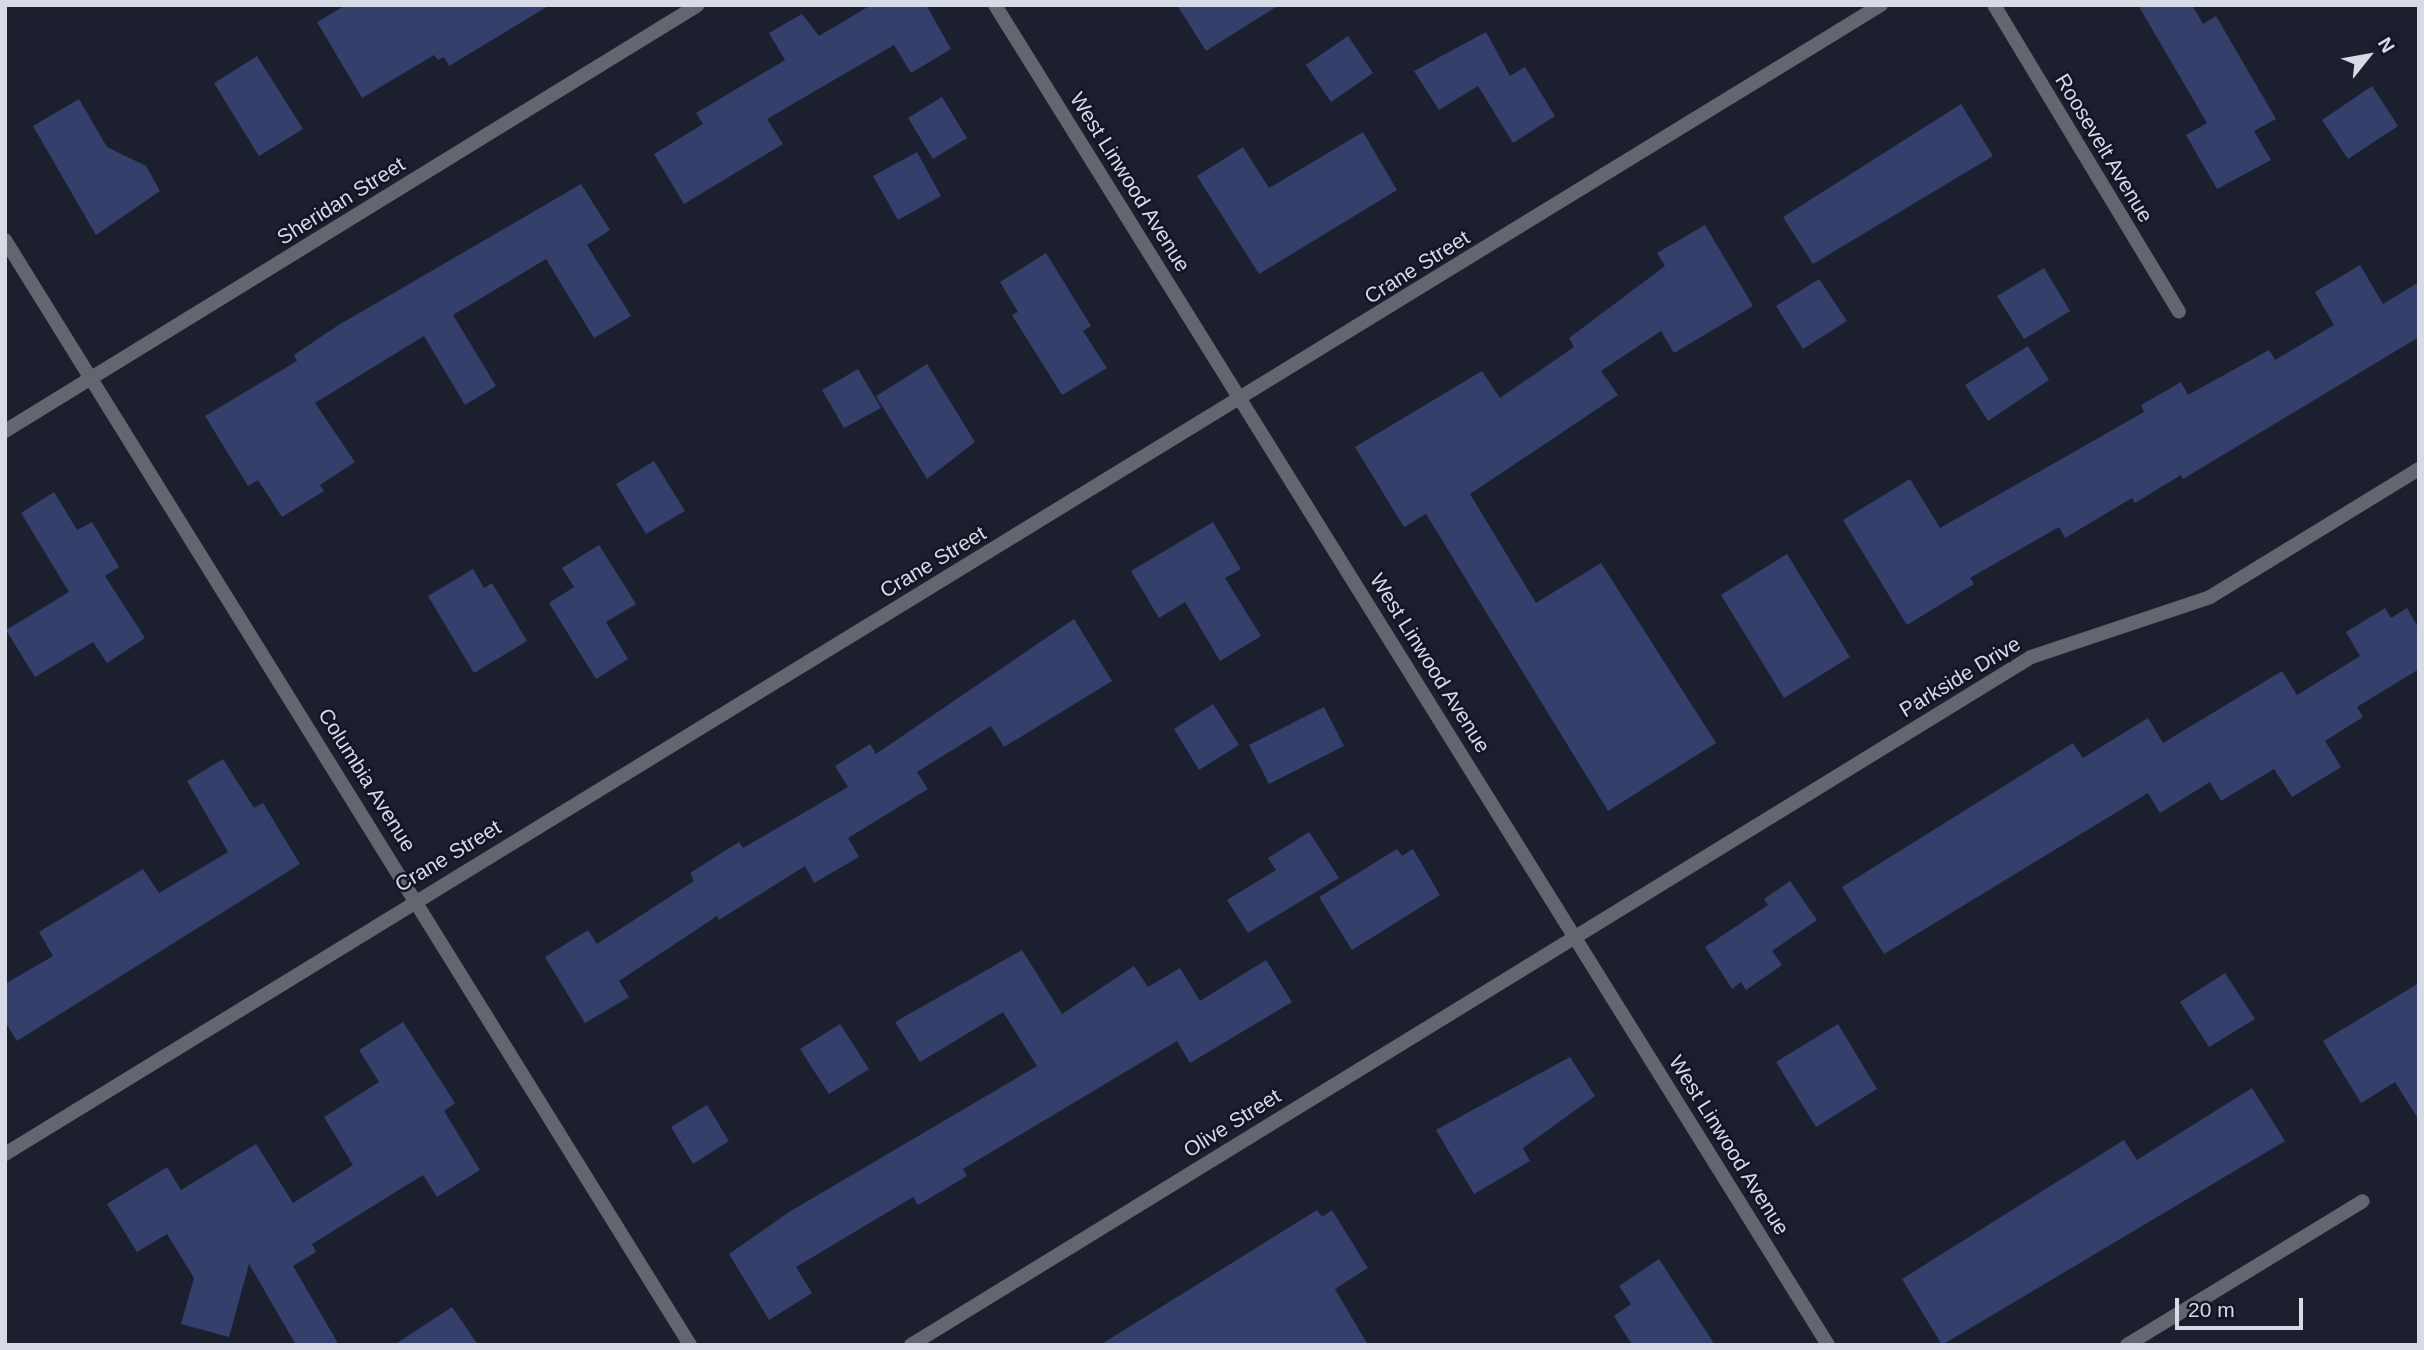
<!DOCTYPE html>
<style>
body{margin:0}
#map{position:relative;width:2424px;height:1350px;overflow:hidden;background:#1b1f2e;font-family:Helvetica,sans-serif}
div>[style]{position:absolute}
.building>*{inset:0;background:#34406b}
.street>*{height:14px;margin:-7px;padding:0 7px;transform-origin:7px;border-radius:7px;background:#63666e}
span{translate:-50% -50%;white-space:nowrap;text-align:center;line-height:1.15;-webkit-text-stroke:5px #121624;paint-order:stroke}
.street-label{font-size:21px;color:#d7dbe5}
.frame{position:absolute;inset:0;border:7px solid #d7dbe5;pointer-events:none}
.north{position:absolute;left:2333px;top:21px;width:70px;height:70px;-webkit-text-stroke:5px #121624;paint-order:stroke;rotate:59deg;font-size:19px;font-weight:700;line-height:28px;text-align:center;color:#d7dbe5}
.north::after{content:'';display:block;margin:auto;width:24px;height:32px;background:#d7dbe5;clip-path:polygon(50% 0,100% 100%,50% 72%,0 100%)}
.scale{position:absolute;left:2175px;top:1298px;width:128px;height:32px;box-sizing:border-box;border:4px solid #d7dbe5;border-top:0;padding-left:9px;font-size:21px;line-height:24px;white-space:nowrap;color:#d7dbe5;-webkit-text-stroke:5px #121624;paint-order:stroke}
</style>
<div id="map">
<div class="building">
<i style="clip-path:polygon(346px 5px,550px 5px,449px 66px,444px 57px,438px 60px,434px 55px,362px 98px,317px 22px)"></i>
<i style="clip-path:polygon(871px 5px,926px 5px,951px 49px,911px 73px,894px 45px,767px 119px,783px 144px,684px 204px,654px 154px,703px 124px,696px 113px,785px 60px,769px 33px,802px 14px,819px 36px)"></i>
<i style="clip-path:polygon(1177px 5px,1279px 5px,1206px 51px)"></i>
<i style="clip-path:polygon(2138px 5px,2192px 5px,2203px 24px,2216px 16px,2276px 119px,2254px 131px,2271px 160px,2217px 189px,2186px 135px,2207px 123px)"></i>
<i style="clip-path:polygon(1486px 32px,1510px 76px,1525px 67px,1555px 116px,1513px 143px,1478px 86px,1439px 110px,1414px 71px)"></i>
<i style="clip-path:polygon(1348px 36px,1373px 73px,1331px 102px,1306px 65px)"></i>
<i style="clip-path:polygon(257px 56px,303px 129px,259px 156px,214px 83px)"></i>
<i style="clip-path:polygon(2372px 86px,2398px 126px,2348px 159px,2322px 120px)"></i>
<i style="clip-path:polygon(942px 97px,967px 138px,933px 159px,908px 118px)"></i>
<i style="clip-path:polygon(79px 99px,107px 147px,146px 166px,160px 191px,96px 235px,33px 126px)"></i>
<i style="clip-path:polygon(1961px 104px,1993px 156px,1813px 264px,1783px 217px)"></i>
<i style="clip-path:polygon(1363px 132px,1397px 190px,1259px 274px,1197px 176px,1243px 147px,1269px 188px)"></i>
<i style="clip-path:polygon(917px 152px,941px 196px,898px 220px,873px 176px)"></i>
<i style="clip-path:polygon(581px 184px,610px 230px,587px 245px,631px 316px,594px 338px,546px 259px,453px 315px,496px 386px,465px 405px,424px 336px,315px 403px,355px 462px,320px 485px,324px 491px,282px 517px,258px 480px,248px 486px,205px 416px,297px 361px,294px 355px,337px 326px)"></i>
<i style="clip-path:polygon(1705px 225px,1753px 306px,1674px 353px,1661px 331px,1601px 371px,1618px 395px,1470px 494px,1536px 603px,1601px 563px,1716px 743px,1608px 811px,1426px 514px,1404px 527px,1355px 447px,1482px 371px,1500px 398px,1574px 347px,1569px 338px,1665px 266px,1657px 253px)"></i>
<i style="clip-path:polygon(1046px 253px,1091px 326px,1083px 331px,1107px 368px,1062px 395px,1012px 315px,1018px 312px,1000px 282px)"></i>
<i style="clip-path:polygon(2360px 265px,2383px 304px,2419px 282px,2419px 337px,2183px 479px,2181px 475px,2135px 503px,2132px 498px,2065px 538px,2059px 527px,1970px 578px,1974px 584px,1907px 625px,1843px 520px,1910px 479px,1940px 528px,2144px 412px,2141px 405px,2181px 382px,2188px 395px,2269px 350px,2275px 360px,2334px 325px,2315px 292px)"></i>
<i style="clip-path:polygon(2044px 268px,2070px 311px,2024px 339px,1997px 296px)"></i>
<i style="clip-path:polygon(1819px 279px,1847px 321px,1803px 349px,1776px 306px)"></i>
<i style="clip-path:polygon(2028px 346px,2049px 380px,1988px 421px,1965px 385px)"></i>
<i style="clip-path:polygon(927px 364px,975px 442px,927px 479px,876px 396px)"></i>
<i style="clip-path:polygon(858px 369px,881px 408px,844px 428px,822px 390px)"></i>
<i style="clip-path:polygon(654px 461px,685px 511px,646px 534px,616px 484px)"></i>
<i style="clip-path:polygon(54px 492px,77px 530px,92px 522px,119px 567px,105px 576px,145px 638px,107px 663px,93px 642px,35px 677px,6px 630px,69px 592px,21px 513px)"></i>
<i style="clip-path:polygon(1213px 522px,1241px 569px,1225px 578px,1261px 636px,1220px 661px,1185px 602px,1159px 618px,1131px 571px)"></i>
<i style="clip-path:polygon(599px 545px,636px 604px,606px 622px,628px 659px,596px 679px,549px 603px,574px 587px,562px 568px)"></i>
<i style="clip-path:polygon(1787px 554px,1850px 657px,1784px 698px,1721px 595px)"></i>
<i style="clip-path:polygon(473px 569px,484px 588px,492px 583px,527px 641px,474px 673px,428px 596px)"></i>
<i style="clip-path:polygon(2385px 608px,2391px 618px,2407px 608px,2419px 629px,2419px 669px,2357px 707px,2363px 717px,2325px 741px,2341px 767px,2292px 797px,2274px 769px,2221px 801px,2210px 782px,2160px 813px,2148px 793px,1884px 954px,1842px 887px,2073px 743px,2083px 758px,2148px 718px,2163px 743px,2282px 671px,2297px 695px,2360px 656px,2346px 632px)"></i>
<i style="clip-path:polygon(1074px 619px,1112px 681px,1004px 747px,991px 726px,917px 772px,928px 789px,848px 838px,859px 857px,814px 883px,805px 866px,719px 920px,717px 916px,619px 981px,629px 997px,585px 1023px,545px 957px,588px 930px,597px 944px,694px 881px,690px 873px,739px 842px,743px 848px,848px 787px,835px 766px,870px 744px,876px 754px)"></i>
<i style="clip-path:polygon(1213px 704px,1239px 745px,1199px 770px,1174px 729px)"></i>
<i style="clip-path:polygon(1324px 707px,1344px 746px,1269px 784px,1249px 745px)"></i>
<i style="clip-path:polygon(223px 759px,254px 808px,263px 803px,300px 864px,17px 1041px,5px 1022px,5px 984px,53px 956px,39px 932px,143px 869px,159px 893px,228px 852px,187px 781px)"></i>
<i style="clip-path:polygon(1309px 832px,1339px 878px,1248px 933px,1227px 900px,1276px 870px,1268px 858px)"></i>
<i style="clip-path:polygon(1397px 849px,1402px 856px,1413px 849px,1440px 895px,1352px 950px,1319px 897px)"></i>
<i style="clip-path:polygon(1790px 881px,1817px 920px,1772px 951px,1782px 965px,1746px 990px,1741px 982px,1732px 989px,1705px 947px,1768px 905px,1764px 899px)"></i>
<i style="clip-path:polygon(1022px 950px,1062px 1014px,1134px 966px,1148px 987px,1180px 968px,1200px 1001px,1266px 960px,1292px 1002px,1190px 1063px,1177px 1041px,963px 1169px,967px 1176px,918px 1205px,913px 1197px,796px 1267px,812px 1293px,769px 1320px,729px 1254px,789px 1212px,1037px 1066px,1003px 1012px,920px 1062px,895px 1022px)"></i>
<i style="clip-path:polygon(2225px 973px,2255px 1019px,2209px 1047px,2180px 1002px)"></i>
<i style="clip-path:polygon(2419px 983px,2419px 1120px,2395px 1082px,2361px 1103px,2323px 1041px)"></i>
<i style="clip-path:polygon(403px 1022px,455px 1103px,444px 1111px,480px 1170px,437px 1197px,423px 1175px,312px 1244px,316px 1252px,293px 1266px,339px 1345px,296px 1345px,249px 1264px,229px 1337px,181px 1324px,194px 1278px,167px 1234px,137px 1252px,107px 1204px,167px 1167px,181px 1190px,256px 1144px,293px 1203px,353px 1165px,324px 1117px,379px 1082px,359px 1050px)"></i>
<i style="clip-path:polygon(840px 1024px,869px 1069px,829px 1094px,800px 1049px)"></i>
<i style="clip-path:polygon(1838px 1024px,1877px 1089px,1816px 1127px,1776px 1062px)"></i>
<i style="clip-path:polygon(1570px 1057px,1595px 1096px,1523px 1148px,1530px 1161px,1474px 1194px,1436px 1130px)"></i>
<i style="clip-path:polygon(2252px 1088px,2285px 1141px,1942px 1345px,1902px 1279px,2124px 1140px,2137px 1160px)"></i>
<i style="clip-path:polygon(707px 1105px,729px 1141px,693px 1164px,671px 1127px)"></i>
<i style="clip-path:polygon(1317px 1210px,1322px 1217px,1332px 1210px,1368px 1268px,1335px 1289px,1368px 1345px,1100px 1345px)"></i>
<i style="clip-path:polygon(1659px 1259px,1715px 1345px,1632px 1345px,1614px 1316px,1631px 1304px,1619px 1286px)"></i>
<i style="clip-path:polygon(452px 1307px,478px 1345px,394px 1345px)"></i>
</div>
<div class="street">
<i style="left:995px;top:5px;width:1578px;rotate:58.13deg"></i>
<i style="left:1994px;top:5px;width:358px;rotate:58.9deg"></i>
<i style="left:5px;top:240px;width:1300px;rotate:58.2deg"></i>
<i style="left:5px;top:431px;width:813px;rotate:-31.58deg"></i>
<i style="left:5px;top:1154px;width:2200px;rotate:-31.49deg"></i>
<i style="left:911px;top:1345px;width:1314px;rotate:-31.56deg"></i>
<i style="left:2031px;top:657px;width:189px;rotate:-18.5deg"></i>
<i style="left:2210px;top:597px;width:245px;rotate:-31.5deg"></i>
<i style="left:2127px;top:1345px;width:276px;rotate:-31.4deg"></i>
</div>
<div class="street-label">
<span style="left:2104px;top:148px;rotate:59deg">Roosevelt Avenue</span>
<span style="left:1130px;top:182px;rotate:58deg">West Linwood Avenue</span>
<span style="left:341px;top:201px;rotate:-32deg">Sheridan Street</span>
<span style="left:1417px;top:267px;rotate:-32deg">Crane Street</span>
<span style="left:933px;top:562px;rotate:-31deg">Crane Street</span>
<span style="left:1430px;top:663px;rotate:58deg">West Linwood Avenue</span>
<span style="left:1960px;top:677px;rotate:-31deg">Parkside Drive</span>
<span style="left:367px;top:780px;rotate:58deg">Columbia Avenue</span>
<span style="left:448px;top:856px;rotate:-31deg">Crane Street</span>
<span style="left:1232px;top:1123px;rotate:-32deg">Olive Street</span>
<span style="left:1729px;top:1145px;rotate:58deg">West Linwood Avenue</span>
</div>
<div class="frame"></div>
<div class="north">N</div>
<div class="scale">20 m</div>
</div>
